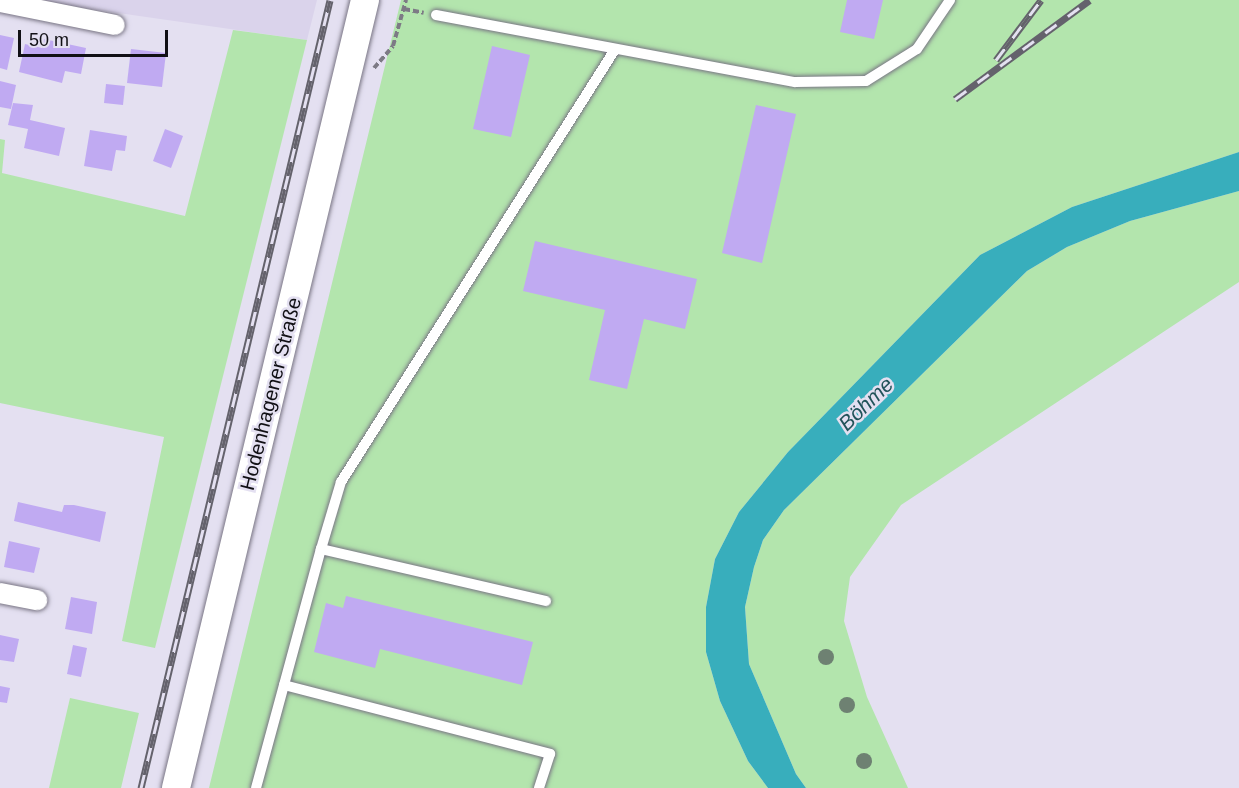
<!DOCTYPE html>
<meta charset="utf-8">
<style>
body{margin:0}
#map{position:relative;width:1239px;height:788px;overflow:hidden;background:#e4e0f1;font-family:Arial,sans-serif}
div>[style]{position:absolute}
.built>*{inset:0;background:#dad3eb}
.green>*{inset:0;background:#b3e5ad}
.water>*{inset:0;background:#38aebc}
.building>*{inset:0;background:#c0aaf2}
.path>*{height:4px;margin-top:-2px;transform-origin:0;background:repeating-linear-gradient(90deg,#7d7a85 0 6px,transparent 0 9px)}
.roads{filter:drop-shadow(0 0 2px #797584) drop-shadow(0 0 2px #797584)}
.service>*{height:10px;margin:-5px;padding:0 5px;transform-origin:5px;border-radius:5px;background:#fff}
.minor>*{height:20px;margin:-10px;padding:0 10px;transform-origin:10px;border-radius:10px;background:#fff}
.secondary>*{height:28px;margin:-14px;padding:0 14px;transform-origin:14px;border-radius:14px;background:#fff}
.rail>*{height:7px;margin-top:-3.5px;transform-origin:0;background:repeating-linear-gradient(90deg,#e4e0f1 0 14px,#64626c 0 28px);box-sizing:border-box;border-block:2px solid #64626c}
.trees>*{width:16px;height:16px;margin:-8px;border-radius:50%;background:#6e8172}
span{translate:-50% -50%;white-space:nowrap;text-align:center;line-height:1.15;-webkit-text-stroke:5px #e4e0f1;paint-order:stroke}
.street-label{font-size:20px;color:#111015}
.water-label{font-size:21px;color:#22535a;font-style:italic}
.scale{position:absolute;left:18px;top:30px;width:150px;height:27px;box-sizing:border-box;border:3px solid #111015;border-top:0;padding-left:8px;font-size:18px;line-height:21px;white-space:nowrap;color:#111015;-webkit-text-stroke:4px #e4e0f1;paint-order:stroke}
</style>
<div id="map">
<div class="built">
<i style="clip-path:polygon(28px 0,317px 0,307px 40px)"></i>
</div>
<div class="green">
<i style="clip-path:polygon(401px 0,1239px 0,1239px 152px,1072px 207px,980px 255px,788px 452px,739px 512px,715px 559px,706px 607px,706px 652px,720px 701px,748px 761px,768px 788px,209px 788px)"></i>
<i style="clip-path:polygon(233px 30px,307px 40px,155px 648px,122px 641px,164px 437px,0 403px,0 139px,5px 140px,2px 173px,185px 216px)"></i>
<i style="clip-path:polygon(1239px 191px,1239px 282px,901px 505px,850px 577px,844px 621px,867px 697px,908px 788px,806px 788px,796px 774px,749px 664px,745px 607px,754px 567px,763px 540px,784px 510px,1027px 271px,1067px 247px,1130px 221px)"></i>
<i style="clip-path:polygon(70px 698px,139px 713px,121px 788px,49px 788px)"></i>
</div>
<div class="water">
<i style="clip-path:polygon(1239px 152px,1239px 191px,1130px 221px,1067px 247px,1027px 271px,784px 510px,763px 540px,754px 567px,745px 607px,749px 664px,796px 774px,806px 788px,768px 788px,748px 761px,720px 701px,706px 652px,706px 607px,715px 559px,739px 512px,788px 452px,980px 255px,1072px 207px)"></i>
</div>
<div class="building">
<i style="clip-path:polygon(847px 0,883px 0,874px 39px,840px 32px)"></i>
<i style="clip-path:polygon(0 35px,14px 38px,7px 70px,0 68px)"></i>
<i style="clip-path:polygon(44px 39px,86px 48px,81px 74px,65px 71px,62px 83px,19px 72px,25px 44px,42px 48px)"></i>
<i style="clip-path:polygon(492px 46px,530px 55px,511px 137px,473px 129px)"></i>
<i style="clip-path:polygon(131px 49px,166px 53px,162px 87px,127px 83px)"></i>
<i style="clip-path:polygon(0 81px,16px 85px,11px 109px,0 107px)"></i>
<i style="clip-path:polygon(106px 84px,125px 86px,123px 105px,104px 103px)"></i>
<i style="clip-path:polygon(13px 103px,33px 105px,30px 120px,65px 128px,59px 156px,24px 148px,28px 129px,8px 125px)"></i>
<i style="clip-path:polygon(756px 105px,796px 114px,762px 263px,722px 253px)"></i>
<i style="clip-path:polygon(165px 129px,183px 136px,171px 168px,153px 161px)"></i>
<i style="clip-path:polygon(90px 130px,127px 136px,125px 151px,116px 150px,112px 171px,84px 166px)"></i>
<i style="clip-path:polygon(535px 241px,697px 279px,685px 329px,644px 319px,627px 389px,589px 380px,605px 310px,523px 291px)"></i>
<i style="clip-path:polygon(18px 502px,62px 512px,64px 505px,74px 505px,106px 512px,100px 542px,14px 521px)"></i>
<i style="clip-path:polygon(9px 541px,40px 548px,34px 573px,4px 567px)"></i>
<i style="clip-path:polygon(346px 596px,533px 642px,522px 685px,380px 649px,375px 668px,314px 652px,326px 603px,343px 608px)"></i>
<i style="clip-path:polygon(71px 597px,97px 602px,92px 634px,65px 629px)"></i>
<i style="clip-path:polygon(0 635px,19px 639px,14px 662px,0 660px)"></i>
<i style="clip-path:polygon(73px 645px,87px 648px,81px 677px,67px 674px)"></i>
<i style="clip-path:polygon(0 686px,10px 688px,7px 703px,0 702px)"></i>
</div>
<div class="path">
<i style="left:404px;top:9px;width:20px;rotate:11deg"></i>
<i style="left:374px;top:68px;width:29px;rotate:-49deg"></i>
<i style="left:393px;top:46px;width:48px;rotate:-74.2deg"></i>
</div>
<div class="roads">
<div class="service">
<i style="left:436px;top:15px;width:365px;rotate:10.6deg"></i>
<i style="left:795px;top:82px;width:71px;rotate:-0.8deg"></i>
<i style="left:866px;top:81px;width:60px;rotate:-32.1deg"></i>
<i style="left:917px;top:49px;width:59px;rotate:-56deg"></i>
<i style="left:546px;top:601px;width:231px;rotate:-167deg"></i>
<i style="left:321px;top:549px;width:70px;rotate:-73.4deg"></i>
<i style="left:341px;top:482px;width:510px;rotate:-57.65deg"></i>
<i style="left:284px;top:685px;width:275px;rotate:14.5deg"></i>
<i style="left:550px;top:754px;width:36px;rotate:108deg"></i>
<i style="left:256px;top:788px;width:248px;rotate:-74.8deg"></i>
</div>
<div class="minor">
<i style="left:0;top:2px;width:117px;rotate:11.3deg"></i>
<i style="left:0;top:593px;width:38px;rotate:11deg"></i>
</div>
<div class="secondary">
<i style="left:176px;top:788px;width:810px;rotate:-76.51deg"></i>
</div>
</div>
<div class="rail">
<i style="left:996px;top:60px;width:75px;rotate:-53.1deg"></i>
<i style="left:955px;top:99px;width:167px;rotate:-36.3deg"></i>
<i style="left:141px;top:788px;width:810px;rotate:-76.51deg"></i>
</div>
<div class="trees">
<i style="left:826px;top:657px"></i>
<i style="left:847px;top:705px"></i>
<i style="left:864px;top:761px"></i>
</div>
<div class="street-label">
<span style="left:271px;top:394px;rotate:-76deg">Hodenhagener Straße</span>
</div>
<div class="water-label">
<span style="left:866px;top:404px;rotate:-44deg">Böhme</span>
</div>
<div class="scale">50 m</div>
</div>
